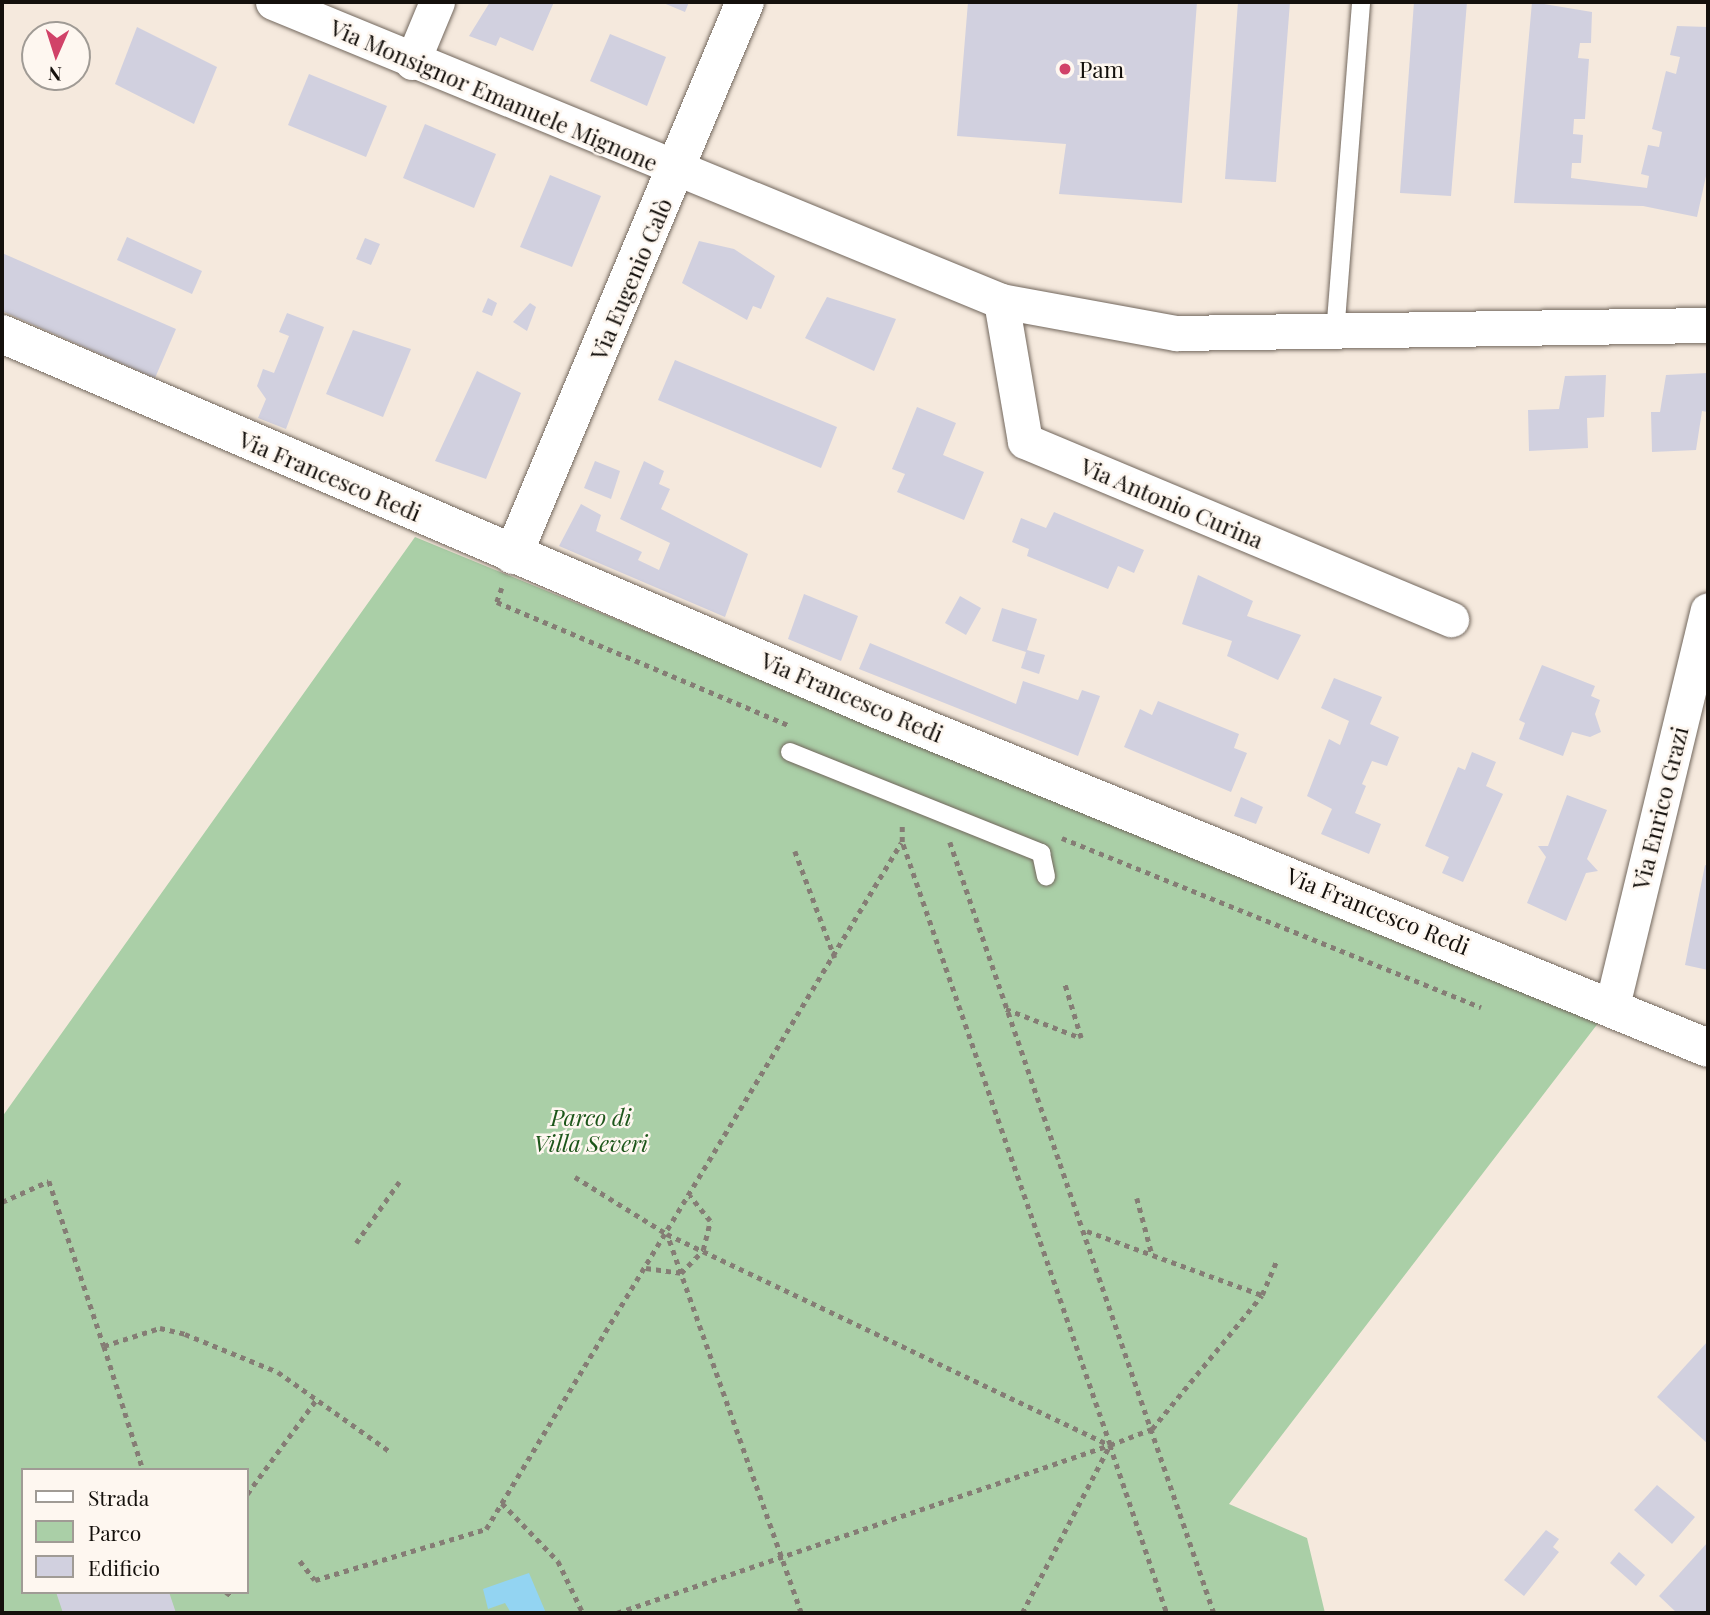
<!DOCTYPE html>
<meta charset="utf-8">
<style>
body{margin:0}
#map{position:relative;width:1710px;height:1615px;overflow:hidden;background:#f5e9dd;font-family:"Playfair Display",serif}
div>[style]{position:absolute}
.green>*{inset:0;background:#aacfa7}
.water>*{inset:0;background:#93d4f2}
.building>*{inset:0;background:#d1d0df}
.path>*{height:4.5px;margin-top:-2.25px;transform-origin:0;background:repeating-linear-gradient(90deg,#857d75 0 5px,transparent 0 10px)}
.roads{filter:drop-shadow(0 0 2px #72675d) drop-shadow(0 0 2px #72675d)}
.service>*{height:18px;margin:-9px;padding:0 9px;transform-origin:9px;border-radius:9px;background:#fff}
.minor>*{height:35px;margin:-17.5px;padding:0 17.5px;transform-origin:17.5px;border-radius:17.5px;background:#fff}
.tertiary>*{height:38px;margin:-19px;padding:0 19px;transform-origin:19px;border-radius:19px;background:#fff}
.dots>*{width:19px;height:19px;translate:-50% -50%;box-sizing:border-box;border:4px solid #fef7f0;border-radius:50%}
span{translate:-50% -50%;white-space:nowrap;text-align:center;line-height:1.15;-webkit-text-stroke:5px #fef7f0;paint-order:stroke}
.poi-label{font-size:23px;color:#14100c}
.left{translate:0 -50%;text-align:left}
.street-label{font-size:23px;color:#14100c}
.park-label{font-size:23px;color:#1d561a;font-style:italic}
.frame{position:absolute;inset:0;border:4px solid #14100c;pointer-events:none}
.legend{position:absolute;left:21px;top:1468px;width:228px;height:126px;box-sizing:border-box;background:#fef7f0;border:2px solid #a09b95;margin:0;padding:9px 12px;list-style:none;font-size:21px;color:#14100c}
.legend li{display:flex;align-items:center;gap:14px;height:35px}
.legend b{width:35px;border:2px solid #a09b95}
.north{position:absolute;left:21px;top:21px;width:70px;height:70px;box-sizing:border-box;background:#fef7f0;border:2px solid #a09b95;border-radius:50%;rotate:183deg;font-size:19px;font-weight:700;line-height:28px;text-align:center;color:#14100c}
.north::after{content:'';display:block;margin:auto;width:24px;height:32px;background:#d14268;clip-path:polygon(50% 0,100% 100%,50% 72%,0 100%)}
</style>
<div id="map">
<div class="green">
<i style="clip-path:polygon(evenodd,415px 537px,1599px 1022px,1229px 1504px,1307px 1538px,1325px 1613px,2px 1613px,2px 1117px,415px 537px,23px 1470px,247px 1470px,247px 1592px,23px 1592px,23px 1470px)"></i>
</div>
<div class="water">
<i style="clip-path:polygon(529px 1573px,546px 1613px,511px 1613px,505px 1603px,488px 1609px,483px 1589px)"></i>
</div>
<div class="building">
<i style="clip-path:polygon(490px 2px,554px 2px,533px 51px,500px 37px,496px 46px,469px 36px)"></i>
<i style="clip-path:polygon(661px 2px,689px 2px,685px 12px)"></i>
<i style="clip-path:polygon(968px 2px,1197px 2px,1182px 203px,1059px 194px,1066px 144px,957px 136px)"></i>
<i style="clip-path:polygon(1238px 2px,1290px 2px,1276px 182px,1225px 179px)"></i>
<i style="clip-path:polygon(1414px 2px,1467px 2px,1451px 196px,1400px 193px)"></i>
<i style="clip-path:polygon(1532px 2px,1592px 12px,1591px 43px,1580px 43px,1578px 58px,1589px 59px,1585px 119px,1574px 119px,1573px 134px,1583px 135px,1581px 163px,1572px 163px,1571px 178px,1647px 188px,1649px 176px,1641px 174px,1648px 145px,1659px 147px,1662px 132px,1652px 129px,1666px 71px,1676px 74px,1680px 57px,1670px 55px,1677px 26px,1708px 27px,1708px 167px,1697px 217px,1643px 206px,1514px 203px)"></i>
<i style="clip-path:polygon(137px 27px,217px 67px,194px 124px,115px 84px)"></i>
<i style="clip-path:polygon(610px 34px,666px 57px,647px 106px,590px 81px)"></i>
<i style="clip-path:polygon(309px 74px,387px 106px,366px 157px,288px 125px)"></i>
<i style="clip-path:polygon(425px 124px,496px 154px,474px 208px,403px 178px)"></i>
<i style="clip-path:polygon(550px 175px,601px 196px,572px 267px,520px 247px)"></i>
<i style="clip-path:polygon(127px 237px,202px 271px,192px 294px,117px 260px)"></i>
<i style="clip-path:polygon(365px 238px,380px 244px,371px 265px,356px 259px)"></i>
<i style="clip-path:polygon(699px 241px,734px 249px,775px 276px,761px 309px,753px 306px,747px 320px,682px 283px)"></i>
<i style="clip-path:polygon(2px 253px,176px 329px,155px 378px,2px 311px)"></i>
<i style="clip-path:polygon(827px 297px,896px 319px,874px 371px,805px 338px)"></i>
<i style="clip-path:polygon(488px 298px,497px 303px,492px 316px,482px 312px)"></i>
<i style="clip-path:polygon(530px 303px,536px 307px,527px 331px,513px 322px)"></i>
<i style="clip-path:polygon(287px 313px,324px 327px,286px 429px,258px 418px,266px 399px,257px 386px,263px 369px,274px 373px,289px 336px,279px 332px)"></i>
<i style="clip-path:polygon(353px 330px,411px 349px,383px 417px,326px 394px)"></i>
<i style="clip-path:polygon(675px 360px,837px 427px,821px 468px,658px 400px)"></i>
<i style="clip-path:polygon(477px 371px,521px 393px,486px 479px,435px 461px)"></i>
<i style="clip-path:polygon(1708px 373px,1708px 412px,1702px 411px,1696px 450px,1652px 452px,1651px 412px,1660px 412px,1666px 375px)"></i>
<i style="clip-path:polygon(1606px 375px,1604px 417px,1587px 418px,1588px 448px,1529px 451px,1528px 410px,1559px 409px,1565px 376px)"></i>
<i style="clip-path:polygon(917px 407px,956px 423px,943px 455px,984px 472px,964px 520px,897px 492px,905px 474px,892px 469px)"></i>
<i style="clip-path:polygon(595px 461px,620px 471px,611px 499px,584px 488px)"></i>
<i style="clip-path:polygon(644px 461px,664px 471px,659px 484px,670px 489px,661px 509px,748px 554px,725px 617px,559px 546px,581px 504px,601px 515px,596px 531px,642px 552px,638px 560px,659px 570px,670px 543px,620px 519px)"></i>
<i style="clip-path:polygon(1054px 512px,1144px 550px,1134px 573px,1118px 566px,1108px 589px,1027px 556px,1029px 549px,1012px 542px,1021px 518px,1046px 528px)"></i>
<i style="clip-path:polygon(1198px 575px,1253px 601px,1247px 616px,1301px 635px,1278px 680px,1227px 656px,1232px 641px,1182px 624px)"></i>
<i style="clip-path:polygon(804px 594px,858px 616px,841px 661px,788px 639px)"></i>
<i style="clip-path:polygon(960px 596px,981px 608px,966px 635px,945px 623px)"></i>
<i style="clip-path:polygon(1002px 608px,1037px 619px,1027px 650px,1045px 655px,1039px 674px,1021px 668px,1026px 652px,992px 641px)"></i>
<i style="clip-path:polygon(870px 643px,1016px 704px,1023px 681px,1078px 700px,1082px 690px,1100px 696px,1078px 756px,859px 669px)"></i>
<i style="clip-path:polygon(1542px 665px,1595px 686px,1591px 696px,1600px 700px,1595px 714px,1601px 732px,1590px 737px,1572px 732px,1563px 756px,1519px 739px,1525px 723px,1519px 720px)"></i>
<i style="clip-path:polygon(1334px 678px,1382px 697px,1370px 724px,1399px 737px,1387px 766px,1372px 761px,1362px 784px,1366px 786px,1355px 813px,1381px 824px,1369px 854px,1321px 834px,1332px 809px,1307px 796px,1329px 739px,1340px 745px,1349px 721px,1321px 708px)"></i>
<i style="clip-path:polygon(1158px 701px,1239px 734px,1234px 748px,1247px 753px,1231px 792px,1124px 747px,1140px 709px,1152px 715px)"></i>
<i style="clip-path:polygon(1472px 752px,1496px 762px,1486px 786px,1503px 794px,1463px 882px,1442px 873px,1449px 857px,1425px 846px,1458px 767px,1465px 770px)"></i>
<i style="clip-path:polygon(1567px 795px,1607px 810px,1587px 859px,1598px 871px,1586px 873px,1566px 921px,1527px 903px,1546px 857px,1538px 846px,1548px 846px)"></i>
<i style="clip-path:polygon(1241px 797px,1263px 807px,1256px 824px,1234px 816px)"></i>
<i style="clip-path:polygon(1705px 865px,1708px 866px,1708px 970px,1685px 965px)"></i>
<i style="clip-path:polygon(1708px 1341px,1708px 1444px,1657px 1397px)"></i>
<i style="clip-path:polygon(1657px 1485px,1695px 1517px,1672px 1544px,1634px 1510px)"></i>
<i style="clip-path:polygon(1546px 1530px,1559px 1539px,1553px 1547px,1559px 1552px,1524px 1596px,1504px 1580px)"></i>
<i style="clip-path:polygon(1708px 1542px,1708px 1613px,1677px 1613px,1659px 1596px)"></i>
<i style="clip-path:polygon(1619px 1552px,1645px 1575px,1636px 1586px,1610px 1563px)"></i>
<i style="clip-path:polygon(56px 1592px,169px 1592px,176px 1613px,63px 1613px)"></i>
</div>
<div class="path">
<i style="left:502px;top:588px;width:15px;rotate:110deg"></i>
<i style="left:497px;top:602px;width:318px;rotate:22.9deg"></i>
<i style="left:1062px;top:838px;width:452px;rotate:22deg"></i>
<i style="left:950px;top:842px;width:815px;rotate:71.1deg"></i>
<i style="left:795px;top:851px;width:114px;rotate:69.5deg"></i>
<i style="left:1006px;top:1009px;width:80px;rotate:21.1deg"></i>
<i style="left:1081px;top:1038px;width:59px;rotate:-106.9deg"></i>
<i style="left:575px;top:1177px;width:108px;rotate:31.8deg"></i>
<i style="left:1137px;top:1198px;width:58px;rotate:75deg"></i>
<i style="left:2px;top:1202px;width:51px;rotate:-24.1deg"></i>
<i style="left:49px;top:1181px;width:174px;rotate:71.6deg"></i>
<i style="left:104px;top:1346px;width:59px;rotate:-17.8deg"></i>
<i style="left:160px;top:1328px;width:26px;rotate:13deg"></i>
<i style="left:185px;top:1334px;width:100px;rotate:22.2deg"></i>
<i style="left:278px;top:1372px;width:136px;rotate:35.4deg"></i>
<i style="left:1087px;top:1231px;width:186px;rotate:20.1deg"></i>
<i style="left:356px;top:1243px;width:75px;rotate:-54.8deg"></i>
<i style="left:646px;top:1268px;width:35px;rotate:8deg"></i>
<i style="left:681px;top:1273px;width:32px;rotate:-46deg"></i>
<i style="left:703px;top:1250px;width:30px;rotate:-76deg"></i>
<i style="left:710px;top:1221px;width:32px;rotate:-129deg"></i>
<i style="left:104px;top:1346px;width:130px;rotate:72.5deg"></i>
<i style="left:247px;top:1494px;width:117px;rotate:-53.7deg"></i>
<i style="left:502px;top:1503px;width:81px;rotate:46deg"></i>
<i style="left:558px;top:1561px;width:58px;rotate:64.3deg"></i>
<i style="left:300px;top:1561px;width:24px;rotate:52deg"></i>
<i style="left:315px;top:1580px;width:178px;rotate:-16.6deg"></i>
<i style="left:486px;top:1529px;width:802px;rotate:-58.83deg"></i>
<i style="left:226px;top:1592px;width:7px;rotate:34deg"></i>
<i style="left:617px;top:1613px;width:521px;rotate:-18.82deg"></i>
<i style="left:1110px;top:1445px;width:638px;rotate:-109.03deg"></i>
<i style="left:902px;top:842px;width:20px;rotate:-90deg"></i>
<i style="left:801px;top:1613px;width:402px;rotate:-109.5deg"></i>
<i style="left:667px;top:1234px;width:491px;rotate:25.5deg"></i>
<i style="left:1110px;top:1445px;width:177px;rotate:71.3deg"></i>
<i style="left:1022px;top:1613px;width:190px;rotate:-62.4deg"></i>
<i style="left:1110px;top:1445px;width:45px;rotate:-20.9deg"></i>
<i style="left:1152px;top:1429px;width:173px;rotate:-50.6deg"></i>
<i style="left:1262px;top:1295px;width:39px;rotate:-67deg"></i>
</div>
<div class="roads">
<div class="service">
<i style="left:1335px;top:334px;width:333px;rotate:-85.5deg"></i>
<i style="left:790px;top:752px;width:271px;rotate:21.9deg"></i>
<i style="left:1041px;top:853px;width:24px;rotate:78deg"></i>
</div>
<div class="minor">
<i style="left:273px;top:2px;width:787px;rotate:22.33deg"></i>
<i style="left:1001px;top:301px;width:178px;rotate:10.4deg"></i>
<i style="left:1176px;top:333px;width:532px;rotate:-0.86deg"></i>
<i style="left:412px;top:62px;width:65px;rotate:-67.4deg"></i>
<i style="left:1001px;top:301px;width:142px;rotate:80.3deg"></i>
<i style="left:1025px;top:441px;width:462px;rotate:22.7deg"></i>
<i style="left:1612px;top:1006px;width:407px;rotate:-76.4deg"></i>
</div>
<div class="tertiary">
<i style="left:2px;top:334px;width:954px;rotate:23.21deg"></i>
<i style="left:879px;top:710px;width:895px;rotate:22.18deg"></i>
<i style="left:513px;top:555px;width:600px;rotate:-67.24deg"></i>
</div>
</div>
<div class="dots">
<i style="left:1065px;top:69px;background:#d14268"></i>
</div>
<div class="poi-label">
<span class="left" style="left:1079px;top:69px">Pam</span>
</div>
<div class="street-label">
<span style="left:494px;top:95px;rotate:23deg">Via Monsignor Emanuele Mignone</span>
<span style="left:631px;top:279px;rotate:-67deg">Via Eugenio Calò</span>
<span style="left:330px;top:476px;rotate:23deg">Via Francesco Redi</span>
<span style="left:1172px;top:503px;rotate:23deg">Via Antonio Curina</span>
<span style="left:852px;top:697px;rotate:23deg">Via Francesco Redi</span>
<span style="left:1660px;top:808px;rotate:-76deg">Via Enrico Grazi</span>
<span style="left:1378px;top:911px;rotate:22deg">Via Francesco Redi</span>
</div>
<div class="park-label">
<span style="left:591px;top:1130px">Parco di<br>Villa Severi</span>
</div>
<div class="frame"></div>
<ul class="legend">
<li><b style="height:9px;background:#fff"></b>Strada</li>
<li><b style="height:19px;background:#aacfa7"></b>Parco</li>
<li><b style="height:19px;background:#d1d0df"></b>Edificio</li>
</ul>
<div class="north">N</div>
</div>
